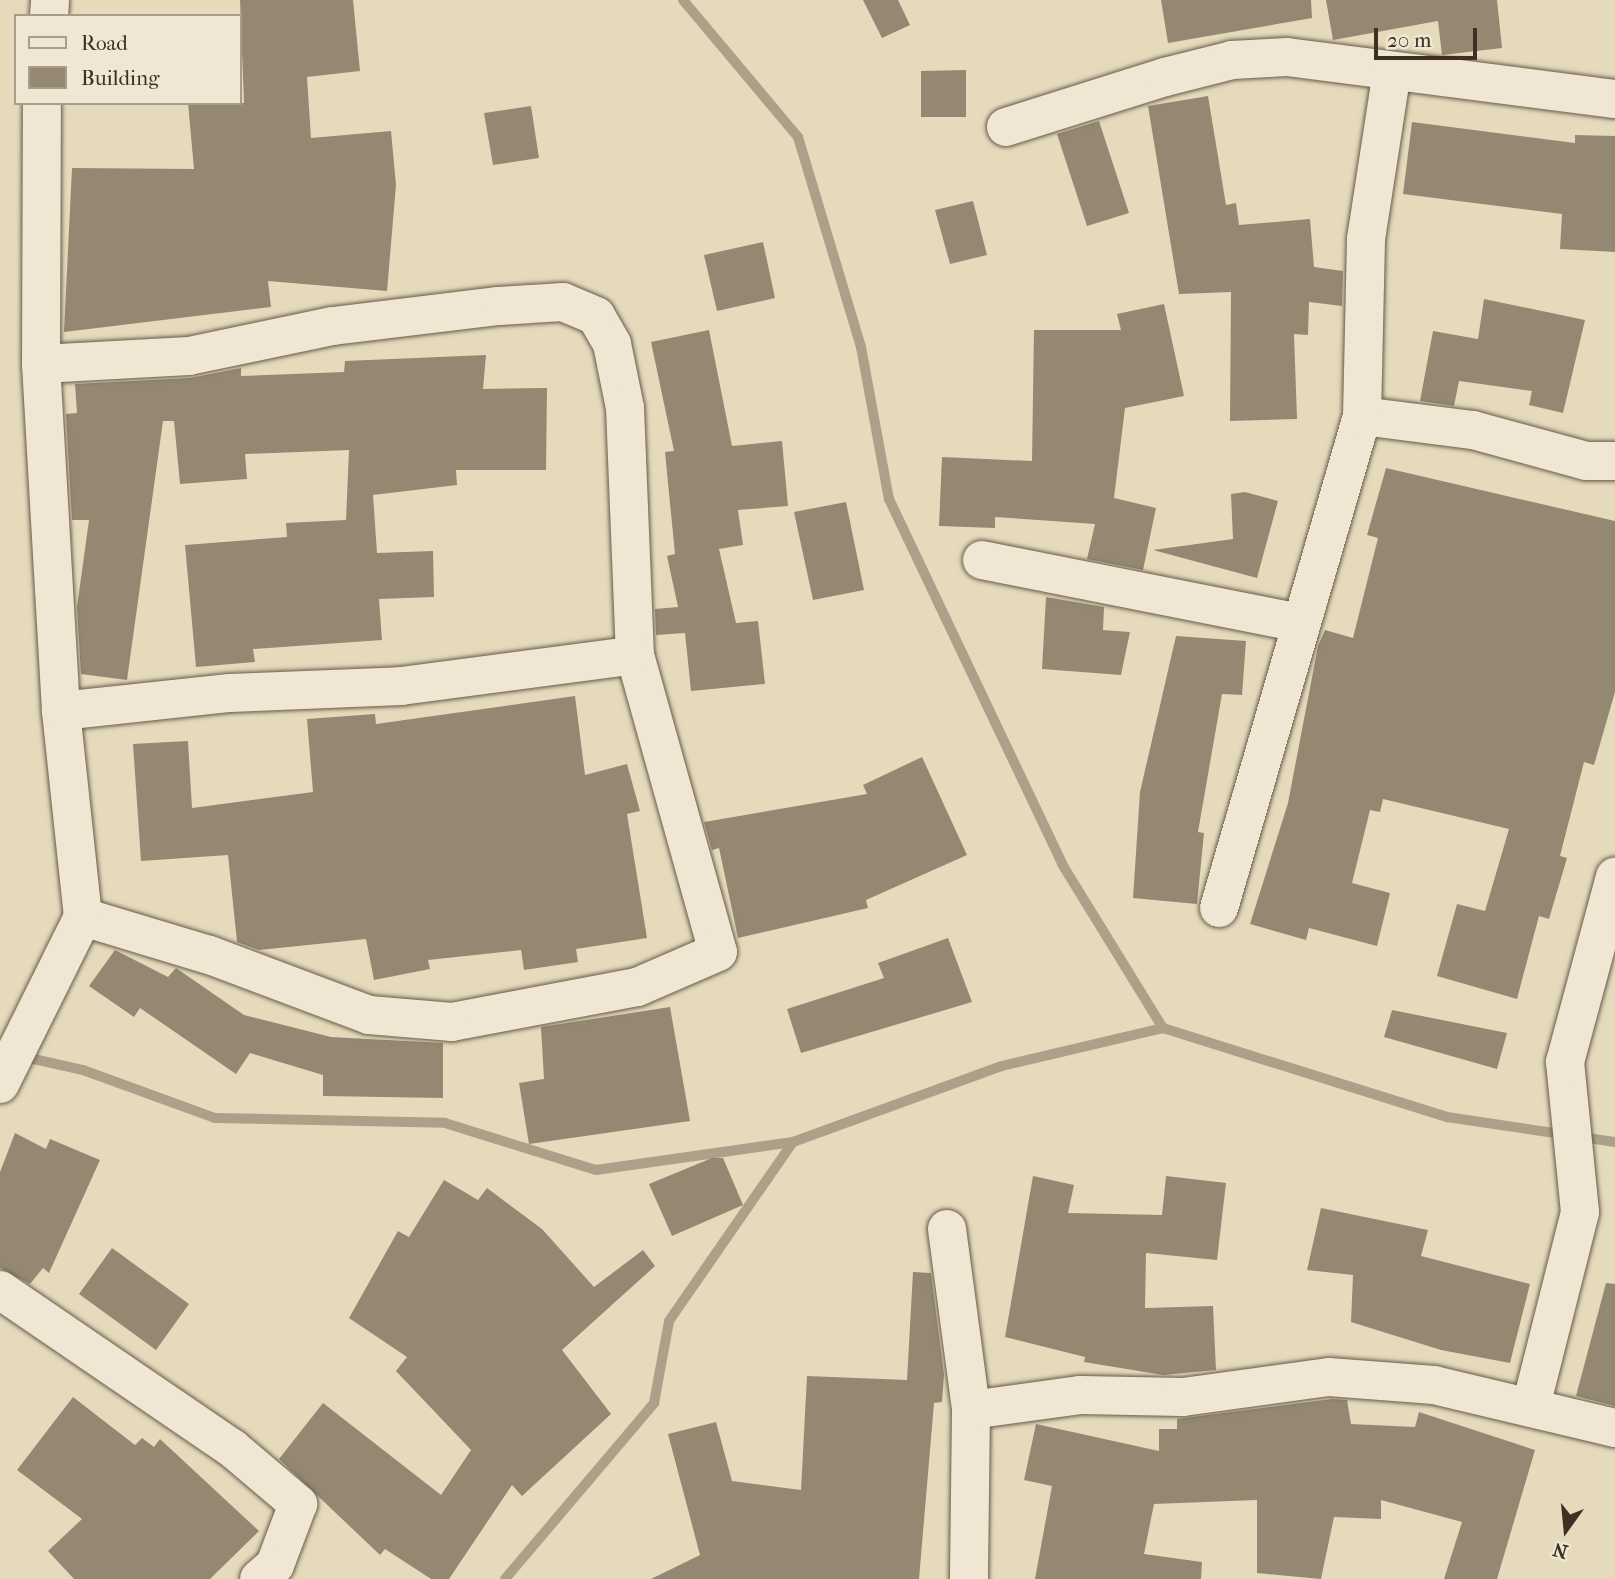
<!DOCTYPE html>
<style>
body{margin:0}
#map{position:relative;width:1615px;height:1579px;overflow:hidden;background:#e6dabc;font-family:"IM FELL French Canon",serif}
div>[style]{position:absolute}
.stream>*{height:10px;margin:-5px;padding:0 5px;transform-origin:5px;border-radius:5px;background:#ada088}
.building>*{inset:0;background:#958873}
.roads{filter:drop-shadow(0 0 2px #685a49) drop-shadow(0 0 2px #685a49)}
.minor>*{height:38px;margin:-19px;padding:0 19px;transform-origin:19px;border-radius:19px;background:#efe7d3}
span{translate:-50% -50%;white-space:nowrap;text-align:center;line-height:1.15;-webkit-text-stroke:5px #efe7d3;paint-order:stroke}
.legend{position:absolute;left:14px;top:14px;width:228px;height:91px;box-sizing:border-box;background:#efe7d3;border:2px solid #a89d8d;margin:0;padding:9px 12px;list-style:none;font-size:21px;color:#3e2f23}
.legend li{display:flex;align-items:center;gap:14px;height:35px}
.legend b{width:35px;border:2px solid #a89d8d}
.north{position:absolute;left:1531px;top:1495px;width:70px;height:70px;-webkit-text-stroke:5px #efe7d3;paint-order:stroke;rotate:195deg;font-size:19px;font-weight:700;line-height:28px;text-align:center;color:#3e2f23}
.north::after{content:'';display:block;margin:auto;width:24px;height:32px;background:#3e2f23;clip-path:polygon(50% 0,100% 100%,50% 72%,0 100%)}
.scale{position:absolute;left:1374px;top:28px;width:103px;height:32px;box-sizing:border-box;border:4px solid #3e2f23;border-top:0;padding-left:9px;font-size:21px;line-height:24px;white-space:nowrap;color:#3e2f23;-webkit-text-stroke:5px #efe7d3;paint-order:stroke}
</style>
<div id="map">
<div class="stream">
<i style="left:683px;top:0;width:179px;rotate:50deg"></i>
<i style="left:798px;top:137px;width:219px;rotate:73.3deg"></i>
<i style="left:861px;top:347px;width:155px;rotate:79.6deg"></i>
<i style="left:889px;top:499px;width:404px;rotate:64.6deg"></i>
<i style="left:1062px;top:864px;width:193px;rotate:58.4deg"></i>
<i style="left:20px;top:1056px;width:65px;rotate:12.5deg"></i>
<i style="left:83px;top:1070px;width:140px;rotate:20deg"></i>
<i style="left:215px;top:1118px;width:230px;rotate:1.2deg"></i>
<i style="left:445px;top:1123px;width:158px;rotate:17.3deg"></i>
<i style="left:596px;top:1170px;width:199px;rotate:-8.1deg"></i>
<i style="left:793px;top:1142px;width:222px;rotate:-20deg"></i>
<i style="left:1002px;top:1066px;width:165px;rotate:-13.3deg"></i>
<i style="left:1163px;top:1028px;width:298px;rotate:17.4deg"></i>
<i style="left:1447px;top:1117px;width:170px;rotate:8.5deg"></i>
<i style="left:505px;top:1579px;width:231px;rotate:-49.7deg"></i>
<i style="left:654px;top:1403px;width:83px;rotate:-79.6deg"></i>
<i style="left:669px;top:1321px;width:218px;rotate:-55.3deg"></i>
</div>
<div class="building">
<i style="clip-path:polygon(240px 0,353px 0,360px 71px,307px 77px,311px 138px,391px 131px,396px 185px,387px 291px,268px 281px,271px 307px,64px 332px,72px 168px,194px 169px,188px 103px,244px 103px)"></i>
<i style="clip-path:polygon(863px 0,898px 0,910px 25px,882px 38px)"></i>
<i style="clip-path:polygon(1161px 0,1311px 0,1312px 18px,1168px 43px)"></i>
<i style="clip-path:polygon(1326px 0,1497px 0,1502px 48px,1442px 55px,1438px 21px,1333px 40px)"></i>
<i style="clip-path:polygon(966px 70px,966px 117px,921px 117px,921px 71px)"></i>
<i style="clip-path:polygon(1208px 96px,1226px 205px,1236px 203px,1239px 225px,1310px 219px,1314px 267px,1343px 271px,1342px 306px,1309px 302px,1308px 335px,1294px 334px,1297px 419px,1230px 421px,1231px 292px,1179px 294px,1148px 106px)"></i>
<i style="clip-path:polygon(531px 106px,539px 158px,493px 165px,484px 113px)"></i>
<i style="clip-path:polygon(1099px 121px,1129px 213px,1087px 226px,1057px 134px)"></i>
<i style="clip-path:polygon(1412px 122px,1575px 143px,1575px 135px,1615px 136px,1615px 252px,1560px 249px,1562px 214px,1403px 194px)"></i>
<i style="clip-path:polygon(973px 201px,987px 255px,950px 264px,935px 210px)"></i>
<i style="clip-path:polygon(763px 242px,775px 298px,717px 311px,704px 255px)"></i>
<i style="clip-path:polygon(1484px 299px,1585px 320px,1563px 413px,1529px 405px,1532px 391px,1459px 381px,1454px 406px,1420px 401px,1433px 331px,1478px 339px)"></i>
<i style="clip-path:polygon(1164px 304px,1184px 396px,1125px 408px,1114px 498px,1156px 508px,1143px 570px,1087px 559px,1095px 524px,995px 517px,995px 528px,939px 526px,942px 457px,1032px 461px,1034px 330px,1121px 330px,1117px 314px)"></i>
<i style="clip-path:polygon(709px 330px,732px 446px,782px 441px,788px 506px,738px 510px,743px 545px,719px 549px,736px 623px,758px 621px,765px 684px,691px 691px,685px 633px,656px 635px,655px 609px,678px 607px,667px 556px,675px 554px,665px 452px,674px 451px,651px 342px)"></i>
<i style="clip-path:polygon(486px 355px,483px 389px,547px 388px,546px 470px,456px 470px,457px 485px,373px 495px,377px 553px,433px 551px,434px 597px,379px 599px,382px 640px,253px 649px,255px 662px,196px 667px,185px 545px,287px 537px,286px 523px,346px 520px,349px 450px,245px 454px,247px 479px,180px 484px,174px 421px,163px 421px,127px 680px,81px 674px,77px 607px,89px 520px,72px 520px,66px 414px,77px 413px,75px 384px,190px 378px,241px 368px,241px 376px,344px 372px,345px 361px)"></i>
<i style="clip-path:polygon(1386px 468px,1615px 521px,1615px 692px,1594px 765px,1584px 762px,1560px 856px,1567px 858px,1549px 919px,1539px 916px,1517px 999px,1437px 976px,1457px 904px,1485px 911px,1509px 829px,1383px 799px,1380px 812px,1370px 810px,1352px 883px,1390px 893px,1377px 946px,1309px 928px,1306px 940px,1250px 924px,1288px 803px,1318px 646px,1325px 630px,1353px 638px,1378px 538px,1367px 535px)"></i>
<i style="clip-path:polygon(1245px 492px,1278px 501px,1257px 578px,1153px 550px,1233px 539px,1231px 494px)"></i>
<i style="clip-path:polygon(846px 502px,864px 590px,813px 600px,794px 512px)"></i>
<i style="clip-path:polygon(1046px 597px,1104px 607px,1103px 630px,1130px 632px,1121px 675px,1042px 669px)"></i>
<i style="clip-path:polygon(1176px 636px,1246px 641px,1242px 695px,1222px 694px,1198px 832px,1204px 833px,1197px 904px,1133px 898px,1140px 792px)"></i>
<i style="clip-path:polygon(575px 696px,585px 775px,627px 764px,640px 811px,627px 814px,647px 938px,576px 949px,578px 962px,524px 970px,521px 950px,428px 960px,430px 969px,374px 980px,366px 939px,259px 950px,237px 942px,228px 855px,141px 861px,133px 744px,188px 741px,192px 808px,313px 792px,307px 719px,375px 714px,376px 724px)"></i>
<i style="clip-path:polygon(922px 757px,967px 855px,866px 900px,868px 908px,738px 938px,719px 848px,712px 850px,704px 822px,867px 794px,863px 785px)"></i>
<i style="clip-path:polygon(948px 938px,972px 1002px,801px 1053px,787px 1009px,884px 978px,878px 963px)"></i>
<i style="clip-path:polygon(115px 950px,168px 977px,176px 968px,244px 1015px,331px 1037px,443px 1043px,443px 1098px,323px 1096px,323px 1075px,250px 1053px,236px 1074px,140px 1008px,134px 1017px,89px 986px)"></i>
<i style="clip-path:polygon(670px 1007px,690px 1121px,529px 1144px,519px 1083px,544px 1079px,541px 1027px)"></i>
<i style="clip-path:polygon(1392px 1010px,1507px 1033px,1497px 1069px,1384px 1037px)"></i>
<i style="clip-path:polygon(15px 1133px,46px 1149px,50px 1139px,100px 1160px,49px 1273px,43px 1268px,30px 1284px,0 1268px,0 1172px)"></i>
<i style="clip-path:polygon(712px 1158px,723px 1158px,743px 1205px,672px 1236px,649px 1184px)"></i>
<i style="clip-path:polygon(1033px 1176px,1074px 1185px,1068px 1213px,1162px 1215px,1166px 1176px,1226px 1183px,1217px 1260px,1146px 1253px,1145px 1308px,1213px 1306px,1216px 1370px,1163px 1375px,1084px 1362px,1085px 1357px,1005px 1337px)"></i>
<i style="clip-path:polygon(444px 1180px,478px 1200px,487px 1188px,542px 1229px,594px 1287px,643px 1250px,655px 1266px,562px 1350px,611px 1414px,522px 1496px,512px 1485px,449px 1579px,431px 1579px,385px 1549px,380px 1555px,279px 1459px,323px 1403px,441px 1495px,471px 1450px,396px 1371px,407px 1357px,349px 1318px,398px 1231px,409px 1237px)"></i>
<i style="clip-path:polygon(1321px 1208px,1428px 1230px,1421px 1256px,1530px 1284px,1510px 1363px,1441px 1350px,1351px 1322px,1353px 1275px,1307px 1270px)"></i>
<i style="clip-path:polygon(112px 1248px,189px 1304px,156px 1350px,79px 1294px)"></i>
<i style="clip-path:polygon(913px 1272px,931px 1273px,944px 1375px,942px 1402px,934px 1403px,919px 1579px,651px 1579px,700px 1555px,668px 1434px,716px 1422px,732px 1481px,801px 1490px,807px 1376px,907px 1380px)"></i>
<i style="clip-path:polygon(1606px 1283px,1615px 1284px,1615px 1406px,1576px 1396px)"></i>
<i style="clip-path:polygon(73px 1397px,135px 1445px,142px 1438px,154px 1447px,160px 1439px,259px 1531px,210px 1579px,74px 1579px,48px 1551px,82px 1519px,17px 1470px)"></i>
<i style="clip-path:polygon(1332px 1399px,1347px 1400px,1351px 1424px,1415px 1427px,1419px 1412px,1535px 1450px,1497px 1579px,1444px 1579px,1462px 1522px,1381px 1500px,1381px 1519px,1334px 1517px,1321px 1579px,1257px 1573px,1257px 1500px,1154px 1504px,1144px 1554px,1202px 1562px,1201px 1579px,1035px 1579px,1052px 1486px,1024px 1480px,1036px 1424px,1159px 1451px,1159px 1429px,1177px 1429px,1177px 1419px)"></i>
</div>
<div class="roads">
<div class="minor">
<i style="left:49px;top:16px;width:16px;rotate:-86deg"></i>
<i style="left:1006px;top:127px;width:167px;rotate:-17.5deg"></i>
<i style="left:1165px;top:77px;width:69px;rotate:-14.2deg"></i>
<i style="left:1232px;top:60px;width:55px;rotate:-3.1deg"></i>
<i style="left:1287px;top:57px;width:331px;rotate:7.3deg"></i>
<i style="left:41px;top:364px;width:148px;rotate:-3.1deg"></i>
<i style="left:189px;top:356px;width:147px;rotate:-11.8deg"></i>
<i style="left:333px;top:326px;width:167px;rotate:-6.9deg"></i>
<i style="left:499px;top:306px;width:64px;rotate:-3.6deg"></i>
<i style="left:563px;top:302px;width:36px;rotate:23deg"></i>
<i style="left:596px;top:316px;width:32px;rotate:60deg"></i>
<i style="left:612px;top:344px;width:65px;rotate:78.5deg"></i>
<i style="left:625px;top:408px;width:247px;rotate:87.7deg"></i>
<i style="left:635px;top:655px;width:308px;rotate:74.4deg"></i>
<i style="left:718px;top:952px;width:88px;rotate:156.6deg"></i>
<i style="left:637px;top:987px;width:188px;rotate:169.3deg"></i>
<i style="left:452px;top:1022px;width:83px;rotate:-175.2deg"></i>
<i style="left:369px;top:1015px;width:171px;rotate:-159.4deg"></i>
<i style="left:209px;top:955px;width:132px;rotate:-163.2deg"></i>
<i style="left:1362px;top:416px;width:112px;rotate:7.2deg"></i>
<i style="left:1473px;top:430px;width:117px;rotate:15.3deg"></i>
<i style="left:1586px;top:461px;width:29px"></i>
<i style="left:982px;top:560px;width:324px;rotate:11.2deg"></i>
<i style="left:61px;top:711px;width:170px;rotate:-6.1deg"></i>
<i style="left:230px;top:693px;width:171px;rotate:-2.3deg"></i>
<i style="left:401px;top:686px;width:236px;rotate:-7.5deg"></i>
<i style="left:1219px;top:908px;width:512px;rotate:-73.79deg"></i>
<i style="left:1362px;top:416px;width:177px;rotate:-88.7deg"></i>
<i style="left:1366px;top:239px;width:169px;rotate:-81.2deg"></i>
<i style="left:0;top:1084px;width:186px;rotate:-63.6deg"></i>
<i style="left:83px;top:917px;width:207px;rotate:-96.1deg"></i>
<i style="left:61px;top:711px;width:348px;rotate:-93.3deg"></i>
<i style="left:41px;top:364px;width:261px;rotate:-89.8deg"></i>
<i style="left:947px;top:1229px;width:183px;rotate:82.4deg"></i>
<i style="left:971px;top:1410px;width:169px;rotate:90.7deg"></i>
<i style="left:0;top:1290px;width:281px;rotate:34.3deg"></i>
<i style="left:232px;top:1448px;width:87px;rotate:40.3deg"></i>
<i style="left:298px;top:1504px;width:65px;rotate:110.7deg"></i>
<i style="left:275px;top:1565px;width:21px;rotate:139deg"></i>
<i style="left:1531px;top:1406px;width:200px;rotate:-75.8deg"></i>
<i style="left:1580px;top:1212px;width:151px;rotate:-95.7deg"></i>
<i style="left:1565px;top:1062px;width:192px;rotate:-74.9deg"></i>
<i style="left:971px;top:1410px;width:111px;rotate:-7.8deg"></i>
<i style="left:1081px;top:1395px;width:102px;rotate:1.1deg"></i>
<i style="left:1183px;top:1397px;width:147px;rotate:-7.8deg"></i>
<i style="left:1329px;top:1377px;width:105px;rotate:4.4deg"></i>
<i style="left:1434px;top:1385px;width:186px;rotate:13.4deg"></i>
</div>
</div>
<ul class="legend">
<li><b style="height:9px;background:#efe7d3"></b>Road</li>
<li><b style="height:19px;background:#958873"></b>Building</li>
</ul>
<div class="north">N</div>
<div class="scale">20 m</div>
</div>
